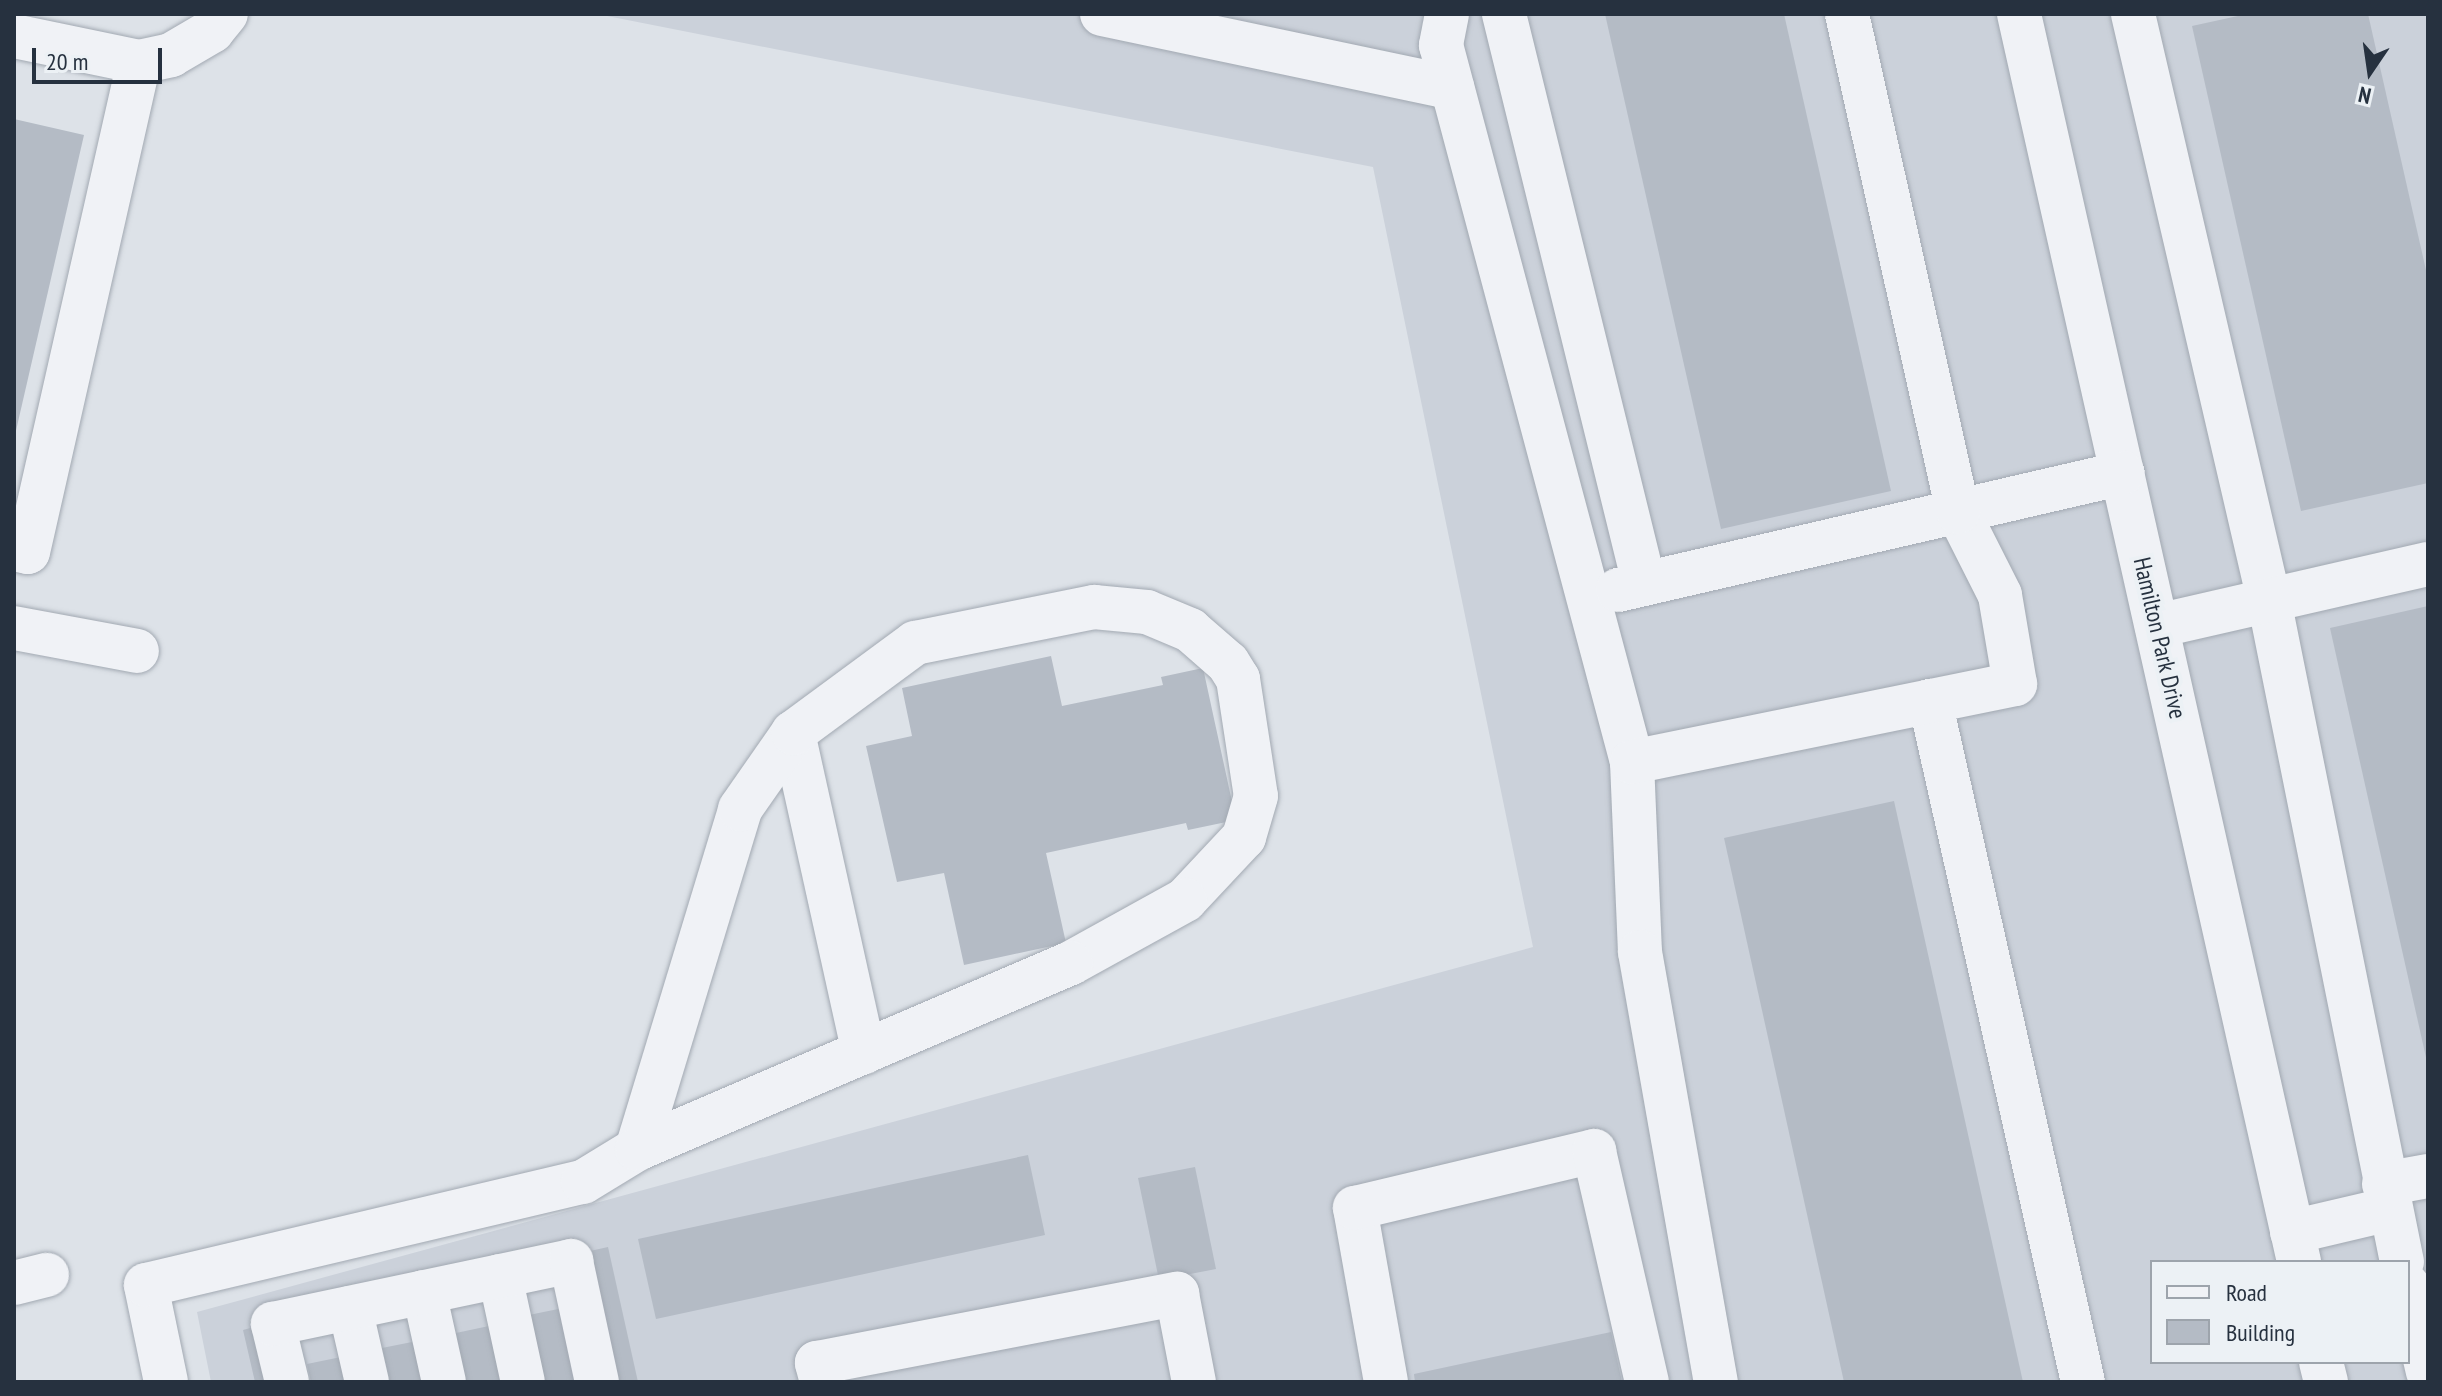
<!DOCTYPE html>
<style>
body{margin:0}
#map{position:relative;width:2442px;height:1396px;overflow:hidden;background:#dde2e8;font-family:"PT Sans Narrow",sans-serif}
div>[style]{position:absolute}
.built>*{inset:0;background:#cbd1da}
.building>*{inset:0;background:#b4bbc5}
.roads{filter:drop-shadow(0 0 2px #a2a9b2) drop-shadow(0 0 2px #a2a9b2)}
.minor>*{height:44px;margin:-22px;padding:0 22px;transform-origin:22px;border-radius:22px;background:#f0f2f6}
span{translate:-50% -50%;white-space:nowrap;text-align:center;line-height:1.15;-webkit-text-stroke:8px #ecf1f5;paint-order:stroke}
.street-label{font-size:24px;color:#26313f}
.frame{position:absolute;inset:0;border:16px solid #26313f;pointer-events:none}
.legend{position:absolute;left:2150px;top:1260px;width:260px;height:104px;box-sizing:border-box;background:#ecf1f5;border:2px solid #9da4ac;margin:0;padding:10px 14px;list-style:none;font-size:24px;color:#26313f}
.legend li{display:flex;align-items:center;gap:16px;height:40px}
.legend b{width:40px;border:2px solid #9da4ac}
.north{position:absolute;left:2330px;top:32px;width:80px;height:80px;-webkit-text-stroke:6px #ecf1f5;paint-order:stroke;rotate:193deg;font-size:22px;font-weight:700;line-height:32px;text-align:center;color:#26313f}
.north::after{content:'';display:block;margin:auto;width:28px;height:36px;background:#26313f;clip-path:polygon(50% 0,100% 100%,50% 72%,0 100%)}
.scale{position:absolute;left:32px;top:48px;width:130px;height:36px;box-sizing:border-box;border:4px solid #26313f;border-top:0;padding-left:10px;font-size:24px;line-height:28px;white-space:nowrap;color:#26313f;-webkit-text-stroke:6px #ecf1f5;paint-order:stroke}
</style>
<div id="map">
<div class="built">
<i style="clip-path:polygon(evenodd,597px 14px,2428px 14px,2428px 1382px,211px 1382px,197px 1312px,1533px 947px,1373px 167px,597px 14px,2152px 1262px,2408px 1262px,2408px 1362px,2152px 1362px,2152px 1262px)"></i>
</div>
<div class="building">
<i style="clip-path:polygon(1605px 14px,1784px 14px,1891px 491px,1721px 529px)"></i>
<i style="clip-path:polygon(2247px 14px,2368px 14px,2428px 279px,2428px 483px,2301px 511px,2192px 26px)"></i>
<i style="clip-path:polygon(14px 119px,84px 135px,15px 435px,14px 434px)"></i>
<i style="clip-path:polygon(2428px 606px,2428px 1062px,2427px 1062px,2330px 628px)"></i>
<i style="clip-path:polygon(1051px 656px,1062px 706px,1163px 685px,1161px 677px,1203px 668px,1236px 820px,1188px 830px,1186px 823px,1046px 853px,1066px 943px,964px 965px,944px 873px,897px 882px,866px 746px,912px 736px,902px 688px)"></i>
<i style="clip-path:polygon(1894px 801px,2023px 1382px,1844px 1382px,1724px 838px)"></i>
<i style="clip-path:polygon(1028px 1155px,1045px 1235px,656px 1319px,638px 1239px)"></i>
<i style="clip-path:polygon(1195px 1167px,1216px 1269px,1159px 1280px,1138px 1178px)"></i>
<i style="clip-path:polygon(608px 1247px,638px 1382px,619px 1382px,590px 1251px)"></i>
<i style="clip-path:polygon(563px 1308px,580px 1382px,544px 1382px,529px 1315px)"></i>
<i style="clip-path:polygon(261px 1325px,273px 1382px,255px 1382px,243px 1330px)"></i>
<i style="clip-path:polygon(489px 1326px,501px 1382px,466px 1382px,456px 1333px)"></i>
<i style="clip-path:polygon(1611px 1332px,1622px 1382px,1415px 1382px,1414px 1374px)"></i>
<i style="clip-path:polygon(417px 1341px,426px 1382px,390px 1382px,382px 1348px)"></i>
<i style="clip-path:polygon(341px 1357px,347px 1382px,311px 1382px,307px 1364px)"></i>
</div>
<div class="roads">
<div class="minor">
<i style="left:1102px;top:14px;width:358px;rotate:11.9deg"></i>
<i style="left:1447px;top:14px;width:32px;rotate:101deg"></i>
<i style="left:1441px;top:45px;width:742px;rotate:75.08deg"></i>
<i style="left:1632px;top:762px;width:190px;rotate:87.6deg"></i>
<i style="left:1640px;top:952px;width:437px;rotate:80deg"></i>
<i style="left:1504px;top:14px;width:586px;rotate:76.18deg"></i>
<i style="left:2019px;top:14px;width:1279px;rotate:77.35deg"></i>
<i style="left:2133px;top:14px;width:602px;rotate:76.93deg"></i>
<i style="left:2269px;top:600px;width:675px;rotate:78.64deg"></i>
<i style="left:14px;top:36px;width:128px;rotate:11.7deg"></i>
<i style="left:139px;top:62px;width:33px;rotate:-12deg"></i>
<i style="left:171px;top:55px;width:48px;rotate:-30.3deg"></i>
<i style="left:212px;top:31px;width:22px;rotate:-51deg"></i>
<i style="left:14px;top:549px;width:14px;rotate:12deg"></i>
<i style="left:28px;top:552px;width:502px;rotate:-77.24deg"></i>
<i style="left:1618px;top:590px;width:518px;rotate:-13.04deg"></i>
<i style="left:2157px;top:626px;width:278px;rotate:-12.9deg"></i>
<i style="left:14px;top:628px;width:125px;rotate:10.6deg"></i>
<i style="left:1930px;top:701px;width:698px;rotate:77.34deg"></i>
<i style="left:793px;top:733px;width:327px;rotate:77.5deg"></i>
<i style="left:1632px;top:762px;width:391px;rotate:-11.5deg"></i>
<i style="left:2015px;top:684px;width:90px;rotate:-99.6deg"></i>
<i style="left:2000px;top:595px;width:93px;rotate:-116.8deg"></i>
<i style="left:1958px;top:512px;width:510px;rotate:-102.57deg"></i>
<i style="left:2384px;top:1184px;width:45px;rotate:-10.3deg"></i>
<i style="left:2292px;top:1232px;width:101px;rotate:-13.2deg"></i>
<i style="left:500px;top:1276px;width:108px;rotate:77.8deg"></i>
<i style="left:14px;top:1283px;width:34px;rotate:-14deg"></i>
<i style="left:2408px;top:1286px;width:88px;rotate:76.9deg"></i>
<i style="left:424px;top:1292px;width:92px;rotate:77.5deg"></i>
<i style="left:350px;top:1308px;width:76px;rotate:77.1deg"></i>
<i style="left:2321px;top:1362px;width:21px;rotate:76deg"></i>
<i style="left:166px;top:1382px;width:99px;rotate:-101.7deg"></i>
<i style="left:146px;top:1285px;width:449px;rotate:-13.3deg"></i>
<i style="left:583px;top:1182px;width:63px;rotate:-31.4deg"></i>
<i style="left:637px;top:1149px;width:355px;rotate:-73.1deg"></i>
<i style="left:740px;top:809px;width:93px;rotate:-55.1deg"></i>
<i style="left:793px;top:733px;width:152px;rotate:-36.4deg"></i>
<i style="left:915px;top:643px;width:183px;rotate:-11.4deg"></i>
<i style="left:1094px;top:607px;width:53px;rotate:5.4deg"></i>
<i style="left:1147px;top:612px;width:47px;rotate:22.7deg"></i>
<i style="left:1190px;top:630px;width:50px;rotate:41deg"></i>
<i style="left:1228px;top:663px;width:19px;rotate:58deg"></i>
<i style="left:1238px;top:679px;width:118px;rotate:81.3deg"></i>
<i style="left:1256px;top:796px;width:43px;rotate:106.3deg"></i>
<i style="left:1244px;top:837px;width:86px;rotate:133.1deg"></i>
<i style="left:1185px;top:900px;width:130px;rotate:151.1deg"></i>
<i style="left:1071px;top:963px;width:472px;rotate:156.8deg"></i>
<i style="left:287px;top:1382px;width:60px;rotate:-103.6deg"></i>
<i style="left:273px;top:1324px;width:305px;rotate:-11.9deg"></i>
<i style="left:571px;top:1261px;width:124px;rotate:77.9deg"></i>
<i style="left:822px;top:1382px;width:20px;rotate:-105deg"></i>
<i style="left:817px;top:1363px;width:367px;rotate:-10.9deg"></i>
<i style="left:1177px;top:1294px;width:90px;rotate:79.1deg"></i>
<i style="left:1386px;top:1382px;width:177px;rotate:-100.1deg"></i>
<i style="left:1355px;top:1208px;width:246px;rotate:-13.4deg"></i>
<i style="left:1594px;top:1151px;width:237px;rotate:77.1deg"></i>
</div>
</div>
<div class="street-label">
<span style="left:2160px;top:638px;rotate:77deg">Hamilton Park Drive</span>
</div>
<div class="frame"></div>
<ul class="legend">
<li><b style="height:10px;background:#f0f2f6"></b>Road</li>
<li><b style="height:22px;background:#b4bbc5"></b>Building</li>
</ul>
<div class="north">N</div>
<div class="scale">20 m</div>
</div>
